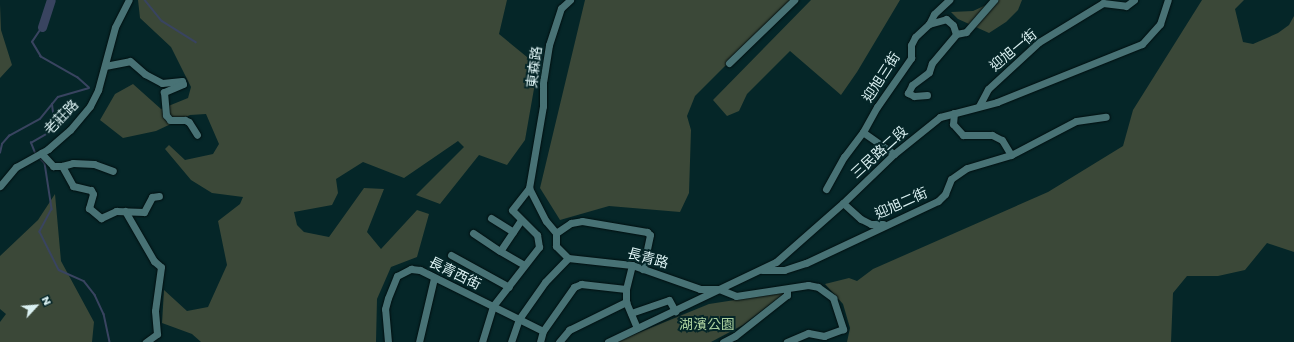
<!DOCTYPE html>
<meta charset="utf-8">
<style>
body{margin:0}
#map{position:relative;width:1294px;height:342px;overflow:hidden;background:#052628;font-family:Poppins,"Noto Sans TC",sans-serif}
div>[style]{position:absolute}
.green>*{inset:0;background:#3b4838}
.stream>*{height:1.5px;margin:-0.75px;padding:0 0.75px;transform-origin:0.75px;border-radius:0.75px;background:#394460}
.river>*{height:9px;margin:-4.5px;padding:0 4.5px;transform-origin:4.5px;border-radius:4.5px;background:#394460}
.roads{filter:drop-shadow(0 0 1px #000e0f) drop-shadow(0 0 1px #000e0f)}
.minor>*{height:7px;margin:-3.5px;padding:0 3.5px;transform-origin:3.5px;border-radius:3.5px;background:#487275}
span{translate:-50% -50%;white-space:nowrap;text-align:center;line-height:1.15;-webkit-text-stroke:4px #052628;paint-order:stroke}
.street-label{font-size:14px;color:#dbf1f2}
.park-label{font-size:14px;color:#aad09e}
.north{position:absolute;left:16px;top:286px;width:40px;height:40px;-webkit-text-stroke:3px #052628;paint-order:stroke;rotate:64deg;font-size:11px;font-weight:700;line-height:16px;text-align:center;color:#dbf1f2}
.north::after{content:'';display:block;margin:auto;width:14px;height:18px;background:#dbf1f2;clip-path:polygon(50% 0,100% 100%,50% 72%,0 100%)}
</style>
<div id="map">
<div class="green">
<i style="clip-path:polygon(138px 0,507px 0,499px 34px,538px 66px,525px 140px,507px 165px,479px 155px,440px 204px,416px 195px,464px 147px,458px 141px,404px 178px,363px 162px,336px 179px,338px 193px,332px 205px,294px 212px,297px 225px,304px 232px,329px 237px,364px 188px,384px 189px,367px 232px,381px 249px,417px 210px,429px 214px,417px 257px,391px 267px,377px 299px,376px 342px,201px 342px,192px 334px,162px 323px,164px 290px,187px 311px,208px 307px,227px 265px,218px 221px,240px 204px,243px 197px,212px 193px,191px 180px,165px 149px,169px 145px,185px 160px,213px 154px,219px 144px,206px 114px,190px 115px,156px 131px,123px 138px,100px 120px,115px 94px,133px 84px,161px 109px,188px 98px,191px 87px,171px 47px,140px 18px)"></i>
<i style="clip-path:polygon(585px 0,791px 0,695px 96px,687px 116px,691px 130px,689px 193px,680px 212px,609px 206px,560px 220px,540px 188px)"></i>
<i style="clip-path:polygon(811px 0,900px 0,857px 72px,841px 95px,790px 51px,747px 94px,739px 111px,727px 116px,713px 100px)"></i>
<i style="clip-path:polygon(997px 0,1022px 0,1018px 10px,1006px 22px,989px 33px,958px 19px,951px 12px,973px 11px)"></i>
<i style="clip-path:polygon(1202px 0,1244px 0,1235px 9px,1243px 42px,1253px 44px,1278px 33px,1289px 25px,1294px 16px,1294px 252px,1267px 243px,1245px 270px,1218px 276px,1187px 276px,1173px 293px,1171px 342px,847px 342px,850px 328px,843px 304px,825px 284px,849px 278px,857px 281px,873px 269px,1048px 192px,1123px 146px,1133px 110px)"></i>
<i style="clip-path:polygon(0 4px,1px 30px,12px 65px,0 78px)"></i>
<i style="clip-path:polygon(55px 194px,61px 261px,94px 322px,92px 342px,0 342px,0 322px,6px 314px,0 309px,0 256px,38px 220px)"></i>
<i style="clip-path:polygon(786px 292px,743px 325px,711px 342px,616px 342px,709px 304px)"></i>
</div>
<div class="stream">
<i style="left:145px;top:0;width:27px;rotate:51deg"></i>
<i style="left:162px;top:21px;width:40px;rotate:32deg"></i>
<i style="left:0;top:153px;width:9px;rotate:-77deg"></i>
<i style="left:2px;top:144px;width:11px;rotate:-49deg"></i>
<i style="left:9px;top:136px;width:35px;rotate:-29deg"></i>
<i style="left:40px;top:119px;width:28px;rotate:-51deg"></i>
<i style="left:58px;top:97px;width:32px;rotate:-16deg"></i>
<i style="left:89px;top:88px;width:15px;rotate:-138deg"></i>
<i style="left:78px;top:78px;width:43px;rotate:-150.4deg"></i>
<i style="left:41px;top:57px;width:17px;rotate:-121deg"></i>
<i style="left:32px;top:42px;width:18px;rotate:-56deg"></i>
<i style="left:35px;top:153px;width:11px;rotate:-112deg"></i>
<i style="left:31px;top:143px;width:28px;rotate:-30deg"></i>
<i style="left:55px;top:129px;width:25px;rotate:-97deg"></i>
<i style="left:39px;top:157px;width:8px;rotate:45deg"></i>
<i style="left:45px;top:163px;width:47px;rotate:81.3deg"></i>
<i style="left:52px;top:209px;width:26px;rotate:118deg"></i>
<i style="left:40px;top:232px;width:42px;rotate:63.4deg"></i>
<i style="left:59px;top:270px;width:27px;rotate:24deg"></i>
<i style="left:84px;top:281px;width:18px;rotate:52deg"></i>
<i style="left:95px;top:295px;width:21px;rotate:65deg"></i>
<i style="left:104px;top:314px;width:29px;rotate:78deg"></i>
</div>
<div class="river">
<i style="left:42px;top:27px;width:28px;rotate:-72deg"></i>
</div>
<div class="roads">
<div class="minor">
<i style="left:570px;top:0;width:12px;rotate:138deg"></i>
<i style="left:561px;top:8px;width:39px;rotate:108deg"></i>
<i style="left:549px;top:45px;width:36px;rotate:99deg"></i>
<i style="left:543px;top:81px;width:25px;rotate:90deg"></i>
<i style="left:543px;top:106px;width:83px;rotate:99.7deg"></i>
<i style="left:529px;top:188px;width:37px;rotate:63deg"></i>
<i style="left:546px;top:221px;width:16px;rotate:50deg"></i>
<i style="left:556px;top:233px;width:13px;rotate:90deg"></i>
<i style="left:556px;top:246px;width:17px;rotate:45deg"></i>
<i style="left:568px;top:258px;width:64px;rotate:6.2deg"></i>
<i style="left:632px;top:265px;width:72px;rotate:19.4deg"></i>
<i style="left:700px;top:289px;width:19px"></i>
<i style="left:719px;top:289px;width:18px;rotate:22deg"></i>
<i style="left:736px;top:296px;width:73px;rotate:-8.7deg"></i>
<i style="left:808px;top:285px;width:10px;rotate:11deg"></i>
<i style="left:818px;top:287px;width:19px;rotate:36deg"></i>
<i style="left:833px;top:298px;width:33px;rotate:72deg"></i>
<i style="left:843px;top:329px;width:20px;rotate:160deg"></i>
<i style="left:824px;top:336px;width:16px;rotate:-169deg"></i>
<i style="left:808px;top:333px;width:23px;rotate:157deg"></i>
<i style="left:929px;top:24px;width:18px;rotate:-16deg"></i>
<i style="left:946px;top:19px;width:9px;rotate:41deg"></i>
<i style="left:953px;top:25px;width:9px;rotate:72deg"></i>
<i style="left:956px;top:34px;width:10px;rotate:-11deg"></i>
<i style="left:966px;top:32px;width:43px;rotate:-48.8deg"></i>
<i style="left:729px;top:63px;width:91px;rotate:-44.1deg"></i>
<i style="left:105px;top:66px;width:25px;rotate:-11deg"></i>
<i style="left:130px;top:61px;width:20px;rotate:41deg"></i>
<i style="left:145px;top:74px;width:19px;rotate:28deg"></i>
<i style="left:162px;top:83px;width:20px;rotate:-6deg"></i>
<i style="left:182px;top:81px;width:3px;rotate:72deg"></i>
<i style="left:183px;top:84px;width:21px;rotate:157deg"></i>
<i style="left:164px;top:92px;width:23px;rotate:85deg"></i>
<i style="left:166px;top:115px;width:6px;rotate:51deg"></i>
<i style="left:170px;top:120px;width:15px"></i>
<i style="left:185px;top:120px;width:4px;rotate:27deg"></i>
<i style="left:189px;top:122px;width:15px;rotate:58deg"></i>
<i style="left:927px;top:95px;width:13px;rotate:176deg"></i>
<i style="left:914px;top:96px;width:7px;rotate:-153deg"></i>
<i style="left:908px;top:93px;width:9px;rotate:-63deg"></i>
<i style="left:912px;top:85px;width:21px;rotate:-37deg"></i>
<i style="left:929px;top:72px;width:9px;rotate:-72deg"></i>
<i style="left:932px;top:63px;width:38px;rotate:-50deg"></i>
<i style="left:979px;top:106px;width:19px;rotate:-62deg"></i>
<i style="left:988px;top:89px;width:69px;rotate:-42.7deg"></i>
<i style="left:1039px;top:42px;width:75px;rotate:-31.4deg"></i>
<i style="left:1103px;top:3px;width:23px;rotate:7deg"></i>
<i style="left:1126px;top:6px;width:10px;rotate:-37deg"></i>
<i style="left:954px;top:113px;width:11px;rotate:95deg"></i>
<i style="left:953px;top:124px;width:15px;rotate:48deg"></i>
<i style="left:963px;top:135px;width:29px"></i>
<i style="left:992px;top:135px;width:11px;rotate:27deg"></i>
<i style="left:1002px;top:140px;width:17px;rotate:59deg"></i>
<i style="left:41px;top:153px;width:18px;rotate:47deg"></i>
<i style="left:53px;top:166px;width:9px"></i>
<i style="left:62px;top:166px;width:23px;rotate:61deg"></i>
<i style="left:73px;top:186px;width:18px;rotate:13deg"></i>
<i style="left:91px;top:190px;width:4px;rotate:63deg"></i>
<i style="left:93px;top:194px;width:15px;rotate:106deg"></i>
<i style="left:89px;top:208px;width:16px;rotate:40deg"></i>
<i style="left:101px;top:218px;width:17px;rotate:-25deg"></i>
<i style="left:116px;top:211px;width:28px;rotate:2deg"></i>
<i style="left:144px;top:212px;width:17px;rotate:-62deg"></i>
<i style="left:152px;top:197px;width:7px;rotate:-8deg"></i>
<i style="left:894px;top:154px;width:38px;rotate:-145deg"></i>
<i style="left:863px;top:132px;width:29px;rotate:-61deg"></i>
<i style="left:877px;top:107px;width:60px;rotate:-55.2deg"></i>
<i style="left:911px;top:58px;width:13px;rotate:-90deg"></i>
<i style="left:911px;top:45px;width:9px;rotate:-63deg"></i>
<i style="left:915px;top:37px;width:19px;rotate:-43deg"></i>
<i style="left:929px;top:24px;width:11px;rotate:-63deg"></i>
<i style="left:934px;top:14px;width:21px;rotate:-43deg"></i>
<i style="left:62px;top:166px;width:11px;rotate:-15deg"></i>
<i style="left:73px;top:163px;width:21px;rotate:3deg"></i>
<i style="left:94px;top:164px;width:20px;rotate:20deg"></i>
<i style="left:0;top:186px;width:25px;rotate:-50deg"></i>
<i style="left:16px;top:167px;width:37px;rotate:-29deg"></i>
<i style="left:48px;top:149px;width:29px;rotate:-41deg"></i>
<i style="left:70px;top:130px;width:31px;rotate:-50deg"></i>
<i style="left:90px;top:106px;width:18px;rotate:-63deg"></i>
<i style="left:98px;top:90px;width:65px;rotate:-74.9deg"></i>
<i style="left:115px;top:27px;width:30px;rotate:-63deg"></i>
<i style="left:826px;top:189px;width:37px;rotate:-61deg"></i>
<i style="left:844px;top:157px;width:31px;rotate:-53deg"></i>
<i style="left:843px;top:203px;width:24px;rotate:42deg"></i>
<i style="left:861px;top:219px;width:11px;rotate:27deg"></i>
<i style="left:871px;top:224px;width:12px"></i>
<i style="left:125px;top:211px;width:58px;rotate:59.9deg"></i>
<i style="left:154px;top:261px;width:9px;rotate:41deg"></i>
<i style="left:161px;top:267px;width:44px;rotate:97.8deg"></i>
<i style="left:155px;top:311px;width:23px;rotate:85deg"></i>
<i style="left:157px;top:334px;width:14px;rotate:144deg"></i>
<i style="left:491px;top:218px;width:26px;rotate:32deg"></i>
<i style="left:521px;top:220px;width:37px;rotate:124deg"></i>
<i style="left:500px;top:251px;width:28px;rotate:30deg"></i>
<i style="left:473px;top:233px;width:32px;rotate:34deg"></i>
<i style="left:556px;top:233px;width:18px;rotate:-34deg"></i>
<i style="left:571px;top:223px;width:11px;rotate:-10deg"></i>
<i style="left:582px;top:221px;width:66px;rotate:9.6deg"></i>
<i style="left:647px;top:232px;width:4px;rotate:45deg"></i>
<i style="left:650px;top:235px;width:35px;rotate:102deg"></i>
<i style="left:451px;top:255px;width:66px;rotate:28.9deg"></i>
<i style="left:632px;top:265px;width:25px;rotate:104deg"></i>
<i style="left:626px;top:289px;width:13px;rotate:90deg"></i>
<i style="left:626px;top:302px;width:28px;rotate:67deg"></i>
<i style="left:762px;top:270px;width:22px"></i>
<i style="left:784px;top:270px;width:23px;rotate:-18deg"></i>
<i style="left:806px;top:263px;width:146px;rotate:-25.2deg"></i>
<i style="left:938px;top:201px;width:10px;rotate:-45deg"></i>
<i style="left:945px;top:194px;width:16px;rotate:-68deg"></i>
<i style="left:951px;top:179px;width:19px;rotate:-35deg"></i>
<i style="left:967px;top:168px;width:46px;rotate:-16.5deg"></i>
<i style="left:1011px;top:155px;width:73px;rotate:-27.6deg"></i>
<i style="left:1076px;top:121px;width:30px;rotate:-8deg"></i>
<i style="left:631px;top:313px;width:40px;rotate:-18.9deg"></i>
<i style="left:669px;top:300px;width:13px;rotate:61deg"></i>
<i style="left:388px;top:342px;width:33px;rotate:-95deg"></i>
<i style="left:385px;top:309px;width:11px;rotate:-75deg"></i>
<i style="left:388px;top:298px;width:24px;rotate:-68deg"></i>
<i style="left:397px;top:276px;width:16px;rotate:-27deg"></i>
<i style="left:411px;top:269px;width:9px;rotate:6deg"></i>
<i style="left:420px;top:270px;width:137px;rotate:26.4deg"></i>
<i style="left:419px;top:342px;width:66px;rotate:-76.8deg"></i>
<i style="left:482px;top:342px;width:38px;rotate:-73deg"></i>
<i style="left:493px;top:306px;width:75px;rotate:-52.1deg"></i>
<i style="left:539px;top:247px;width:12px;rotate:-99deg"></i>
<i style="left:537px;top:235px;width:35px;rotate:-135deg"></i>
<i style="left:512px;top:210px;width:28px;rotate:-52deg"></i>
<i style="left:511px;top:342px;width:24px;rotate:-71deg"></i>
<i style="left:519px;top:319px;width:45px;rotate:-54.9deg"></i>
<i style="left:545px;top:282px;width:33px;rotate:-46deg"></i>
<i style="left:540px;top:342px;width:11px;rotate:-75deg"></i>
<i style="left:543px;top:331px;width:54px;rotate:-54.8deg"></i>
<i style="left:574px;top:287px;width:8px;rotate:-23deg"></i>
<i style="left:581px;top:284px;width:45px;rotate:6.3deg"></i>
<i style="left:559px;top:342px;width:16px;rotate:-50deg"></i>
<i style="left:569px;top:330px;width:64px;rotate:-26.2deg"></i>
<i style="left:608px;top:342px;width:186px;rotate:-25.5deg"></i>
<i style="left:776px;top:262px;width:89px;rotate:-41.4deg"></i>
<i style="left:843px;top:203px;width:71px;rotate:-43.9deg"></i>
<i style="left:894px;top:154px;width:59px;rotate:-38.8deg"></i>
<i style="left:940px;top:117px;width:59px;rotate:-14.7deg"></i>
<i style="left:997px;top:102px;width:156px;rotate:-21.8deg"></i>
<i style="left:1142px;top:44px;width:27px;rotate:-48deg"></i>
<i style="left:1160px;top:24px;width:25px;rotate:-72deg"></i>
<i style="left:723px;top:342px;width:13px;rotate:-27deg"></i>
<i style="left:735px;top:336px;width:66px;rotate:-38.3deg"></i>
<i style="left:787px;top:295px;width:6px;rotate:-90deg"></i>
</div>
</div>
<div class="street-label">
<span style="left:1013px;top:50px;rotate:-40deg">迎旭一街</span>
<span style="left:534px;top:67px;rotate:-83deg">東森路</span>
<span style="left:881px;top:77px;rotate:-57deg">迎旭三街</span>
<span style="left:61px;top:117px;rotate:-46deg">老莊路</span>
<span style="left:879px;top:152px;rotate:-42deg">三民路二段</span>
<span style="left:901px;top:203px;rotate:-24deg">迎旭二街</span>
<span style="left:648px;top:258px;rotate:15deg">長青路</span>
<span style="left:455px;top:273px;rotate:26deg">長青西街</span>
</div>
<div class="park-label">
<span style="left:707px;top:324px">湖濱公園</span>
</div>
<div class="north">N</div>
</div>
